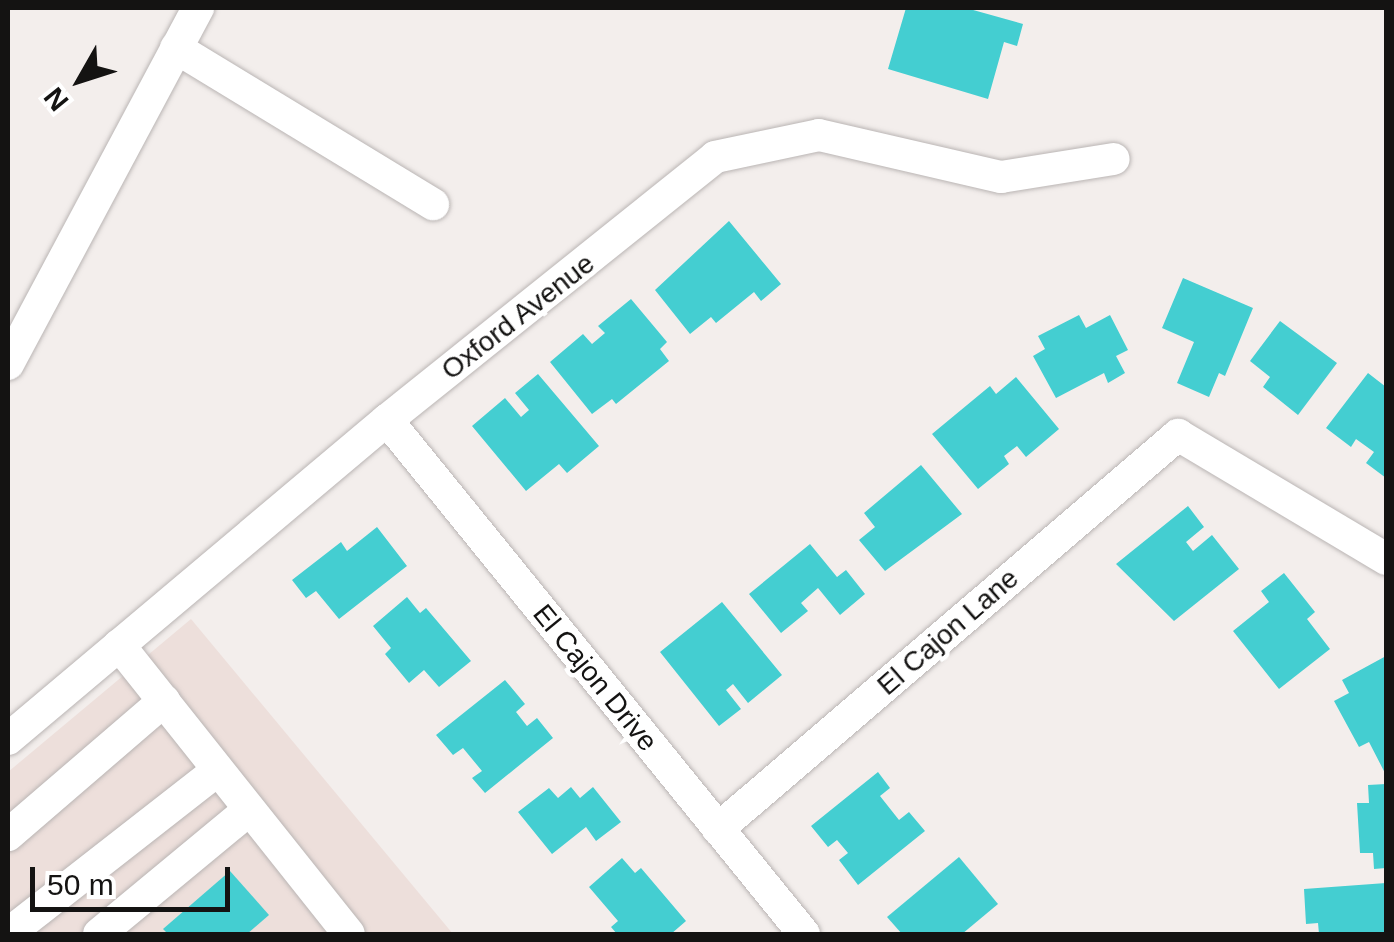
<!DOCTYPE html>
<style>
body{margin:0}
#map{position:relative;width:1394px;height:942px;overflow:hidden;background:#f3eeec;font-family:Helvetica,sans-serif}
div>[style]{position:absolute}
.built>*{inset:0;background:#eddfdb}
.building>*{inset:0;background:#44ced1}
.roads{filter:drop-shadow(0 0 2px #bab5b4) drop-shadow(0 0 2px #bab5b4)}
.minor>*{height:32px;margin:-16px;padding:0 16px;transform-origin:16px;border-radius:16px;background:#fff}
span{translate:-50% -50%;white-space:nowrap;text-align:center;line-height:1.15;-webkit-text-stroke:9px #fff;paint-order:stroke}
.street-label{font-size:28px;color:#141312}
.frame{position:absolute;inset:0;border:10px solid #141312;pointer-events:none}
.north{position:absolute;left:30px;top:30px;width:100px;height:100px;-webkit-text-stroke:8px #fff;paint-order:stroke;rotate:231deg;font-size:28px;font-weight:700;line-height:40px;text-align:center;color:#141312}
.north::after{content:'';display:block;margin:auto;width:35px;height:45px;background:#141312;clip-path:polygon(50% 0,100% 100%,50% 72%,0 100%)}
.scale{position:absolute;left:30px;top:867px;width:200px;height:45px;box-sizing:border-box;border:5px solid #141312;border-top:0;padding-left:12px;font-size:30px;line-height:35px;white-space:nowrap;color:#141312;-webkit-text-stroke:8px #fff;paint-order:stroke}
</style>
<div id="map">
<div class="built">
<i style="clip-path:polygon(191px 619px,453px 934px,8px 934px,8px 772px)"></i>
</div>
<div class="building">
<i style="clip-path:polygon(906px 8px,966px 8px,1023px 24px,1017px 46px,1004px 42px,988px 99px,888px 69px)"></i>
<i style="clip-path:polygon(729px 221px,781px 284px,761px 301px,754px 292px,716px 323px,711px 317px,690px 334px,655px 290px)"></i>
<i style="clip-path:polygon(1183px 278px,1253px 308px,1225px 376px,1219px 373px,1209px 397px,1177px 383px,1194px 342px,1162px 328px)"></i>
<i style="clip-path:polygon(631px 299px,667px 342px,660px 349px,669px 361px,616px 404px,612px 399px,592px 414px,550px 362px,583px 334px,592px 344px,605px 333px,598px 326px)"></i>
<i style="clip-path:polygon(1079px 315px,1086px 328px,1110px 315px,1128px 350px,1116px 356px,1125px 373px,1108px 383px,1104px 373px,1056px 398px,1033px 356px,1045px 349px,1038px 336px)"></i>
<i style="clip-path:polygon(1280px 321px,1337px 363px,1298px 415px,1263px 387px,1270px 377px,1250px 361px)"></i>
<i style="clip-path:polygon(1368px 373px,1386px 387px,1386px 478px,1366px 463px,1374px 452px,1356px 439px,1351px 447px,1326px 428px)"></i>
<i style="clip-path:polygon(538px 374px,599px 446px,567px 473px,559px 464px,526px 491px,472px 426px,505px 398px,521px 417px,529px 410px,515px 393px)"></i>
<i style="clip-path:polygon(1016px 377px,1059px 429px,1026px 457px,1017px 446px,1004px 456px,1009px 464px,978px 489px,932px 434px,990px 386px,996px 394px)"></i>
<i style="clip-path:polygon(921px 465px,962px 514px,885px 571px,859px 540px,875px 527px,864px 513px)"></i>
<i style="clip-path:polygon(1188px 506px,1204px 527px,1186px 542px,1193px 551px,1212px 535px,1239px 569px,1174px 621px,1116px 564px)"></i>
<i style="clip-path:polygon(377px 527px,407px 566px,339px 619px,316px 591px,306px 598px,292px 580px,341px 542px,347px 551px)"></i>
<i style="clip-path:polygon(810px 544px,837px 577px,846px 570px,865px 594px,840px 615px,818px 588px,801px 603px,808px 611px,781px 633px,749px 594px)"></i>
<i style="clip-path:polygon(1284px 573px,1315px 612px,1307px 619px,1330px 649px,1279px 689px,1233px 631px,1269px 602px,1261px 591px)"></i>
<i style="clip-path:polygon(407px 597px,420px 613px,426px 608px,471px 661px,439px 687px,424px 670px,409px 683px,385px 654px,391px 648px,373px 626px)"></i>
<i style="clip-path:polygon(722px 602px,782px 675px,748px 703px,733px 684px,726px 690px,741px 709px,719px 726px,660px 652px)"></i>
<i style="clip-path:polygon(1386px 656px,1386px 775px,1369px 742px,1359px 747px,1334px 701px,1349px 693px,1342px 680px)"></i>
<i style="clip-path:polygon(505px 680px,525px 704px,516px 712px,527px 726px,537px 718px,553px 738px,485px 793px,472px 778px,482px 771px,463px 748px,453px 755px,436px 735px)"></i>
<i style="clip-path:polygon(878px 772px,890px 788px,880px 796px,899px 820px,909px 812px,925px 831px,858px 885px,839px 860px,848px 853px,837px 840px,828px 847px,811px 826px)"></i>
<i style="clip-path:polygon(1386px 784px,1386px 868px,1374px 869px,1373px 853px,1360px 853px,1357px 803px,1369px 803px,1368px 785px)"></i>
<i style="clip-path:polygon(571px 787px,580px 798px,593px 787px,621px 822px,596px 841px,586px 827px,552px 854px,518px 812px,549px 788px,558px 798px)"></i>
<i style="clip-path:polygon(959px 857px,998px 904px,962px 934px,902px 934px,887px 917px)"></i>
<i style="clip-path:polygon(622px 858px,635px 873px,641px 868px,686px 921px,671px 934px,617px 934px,611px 927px,618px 921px,589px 887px)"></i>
<i style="clip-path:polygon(230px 871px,269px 915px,247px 934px,168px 934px,163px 929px)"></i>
<i style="clip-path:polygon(1386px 883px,1386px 934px,1319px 934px,1318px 923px,1306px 924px,1304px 889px)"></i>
</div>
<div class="roads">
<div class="minor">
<i style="left:176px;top:48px;width:301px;rotate:31.3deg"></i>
<i style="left:8px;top:364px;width:404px;rotate:-61.9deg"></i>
<i style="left:387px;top:420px;width:662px;rotate:50.95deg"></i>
<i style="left:119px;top:645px;width:369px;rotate:51.5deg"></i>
<i style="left:8px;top:739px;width:495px;rotate:-40.1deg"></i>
<i style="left:387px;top:420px;width:420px;rotate:-38.7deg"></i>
<i style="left:715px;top:157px;width:106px;rotate:-11.9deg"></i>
<i style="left:819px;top:135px;width:187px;rotate:13deg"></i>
<i style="left:1001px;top:177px;width:114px;rotate:-9.1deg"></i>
<i style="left:718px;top:829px;width:606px;rotate:-40.58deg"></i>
<i style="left:1178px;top:435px;width:242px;rotate:30.8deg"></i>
<i style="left:8px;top:835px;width:206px;rotate:-40.7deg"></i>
<i style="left:8px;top:934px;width:266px;rotate:-38deg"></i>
<i style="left:99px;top:934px;width:195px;rotate:-39.6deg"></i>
</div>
</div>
<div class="street-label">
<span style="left:518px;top:317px;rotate:-38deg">Oxford Avenue</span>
<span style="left:948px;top:632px;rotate:-41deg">El Cajon Lane</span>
<span style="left:595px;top:678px;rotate:51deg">El Cajon Drive</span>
</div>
<div class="frame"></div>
<div class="north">N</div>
<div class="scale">50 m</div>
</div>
